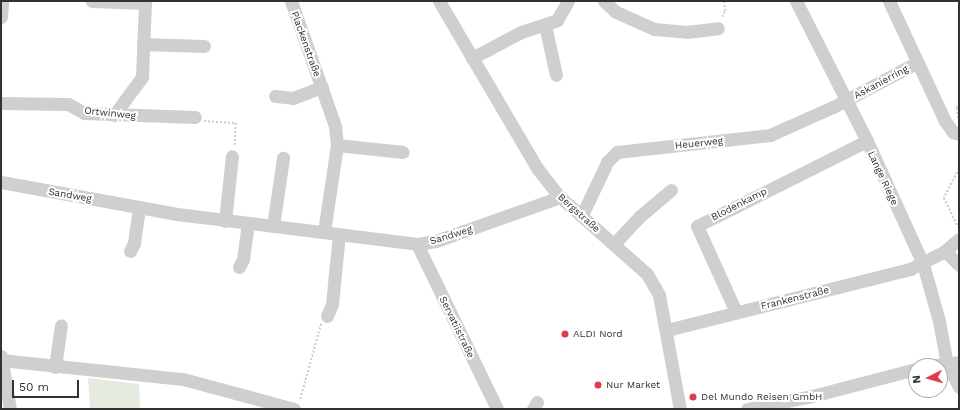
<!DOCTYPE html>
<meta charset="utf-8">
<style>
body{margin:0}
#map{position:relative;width:960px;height:410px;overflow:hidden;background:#fff;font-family:"Work Sans",sans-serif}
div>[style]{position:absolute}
.green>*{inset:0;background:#e5ebde}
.path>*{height:1.5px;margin-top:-0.75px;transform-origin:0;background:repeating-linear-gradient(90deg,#ccc 0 2px,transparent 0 4px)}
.minor>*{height:13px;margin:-6.5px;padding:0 6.5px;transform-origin:6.5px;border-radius:6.5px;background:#cfcfcf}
.dots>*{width:11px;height:11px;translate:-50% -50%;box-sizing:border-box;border:2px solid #fff;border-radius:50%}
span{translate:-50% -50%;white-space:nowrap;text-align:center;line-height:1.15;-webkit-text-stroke:4px #fff;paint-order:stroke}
.street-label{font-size:10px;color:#323232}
.poi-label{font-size:10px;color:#323232}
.left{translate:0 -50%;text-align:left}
.frame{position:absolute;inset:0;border:2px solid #323232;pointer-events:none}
.north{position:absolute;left:908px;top:358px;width:40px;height:40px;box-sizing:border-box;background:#fff;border:1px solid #adadad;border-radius:50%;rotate:264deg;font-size:11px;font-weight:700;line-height:16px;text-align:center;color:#323232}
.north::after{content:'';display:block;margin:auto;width:14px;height:18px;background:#e03d4c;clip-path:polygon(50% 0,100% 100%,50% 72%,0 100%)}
.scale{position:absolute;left:12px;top:380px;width:67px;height:18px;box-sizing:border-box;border:2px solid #323232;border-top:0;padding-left:5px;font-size:12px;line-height:14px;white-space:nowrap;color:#323232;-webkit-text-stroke:3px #fff;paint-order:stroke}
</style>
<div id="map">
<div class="green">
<i style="clip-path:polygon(88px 378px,139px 384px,140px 409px,90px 409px)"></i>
</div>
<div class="path">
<i style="left:722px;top:17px;width:7px;rotate:-63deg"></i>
<i style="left:725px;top:11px;width:10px;rotate:-96deg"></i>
<i style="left:958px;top:118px;width:11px;rotate:-100deg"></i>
<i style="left:956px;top:107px;width:3px;rotate:-18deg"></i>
<i style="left:204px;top:121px;width:32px;rotate:4deg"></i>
<i style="left:236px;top:123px;width:22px;rotate:93deg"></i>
<i style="left:959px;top:169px;width:33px;rotate:117deg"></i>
<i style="left:944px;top:198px;width:34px;rotate:64deg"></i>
<i style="left:300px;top:399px;width:78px;rotate:-74.4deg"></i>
</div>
<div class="minor">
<i style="left:92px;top:1px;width:53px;rotate:2.2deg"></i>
<i style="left:291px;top:1px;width:133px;rotate:70.6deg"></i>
<i style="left:335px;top:126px;width:19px;rotate:84deg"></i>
<i style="left:337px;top:145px;width:88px;rotate:98.5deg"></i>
<i style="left:439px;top:1px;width:194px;rotate:59.6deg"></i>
<i style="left:537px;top:168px;width:37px;rotate:52deg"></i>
<i style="left:560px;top:197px;width:116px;rotate:41.5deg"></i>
<i style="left:647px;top:274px;width:24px;rotate:60deg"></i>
<i style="left:659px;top:295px;width:116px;rotate:79.6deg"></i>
<i style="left:604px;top:1px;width:16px;rotate:43deg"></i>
<i style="left:616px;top:12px;width:42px;rotate:24.1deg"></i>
<i style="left:654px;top:29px;width:33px;rotate:5deg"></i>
<i style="left:687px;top:32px;width:31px;rotate:-7deg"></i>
<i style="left:796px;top:1px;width:157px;rotate:63.1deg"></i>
<i style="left:867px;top:141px;width:135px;rotate:65.5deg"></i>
<i style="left:923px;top:264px;width:59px;rotate:74.3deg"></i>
<i style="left:939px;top:321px;width:44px;rotate:79.5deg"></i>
<i style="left:947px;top:364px;width:26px;rotate:62deg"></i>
<i style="left:889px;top:1px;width:132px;rotate:65deg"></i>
<i style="left:945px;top:121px;width:14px;rotate:54deg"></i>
<i style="left:953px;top:132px;width:6px;rotate:18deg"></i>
<i style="left:1px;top:17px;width:16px;rotate:-86deg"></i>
<i style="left:545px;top:25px;width:51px;rotate:77.6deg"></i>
<i style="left:143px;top:44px;width:61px;rotate:1.9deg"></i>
<i style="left:472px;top:58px;width:55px;rotate:-28deg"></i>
<i style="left:521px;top:32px;width:38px;rotate:-18deg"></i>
<i style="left:557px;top:20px;width:22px;rotate:-60deg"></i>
<i style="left:275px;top:96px;width:18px;rotate:6deg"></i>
<i style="left:293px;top:98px;width:31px;rotate:-21deg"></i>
<i style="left:1px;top:103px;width:67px;rotate:0.9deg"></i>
<i style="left:68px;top:104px;width:18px;rotate:29deg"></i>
<i style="left:84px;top:113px;width:111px;rotate:2.1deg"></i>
<i style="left:114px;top:115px;width:47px;rotate:-53.6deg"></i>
<i style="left:142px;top:77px;width:76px;rotate:-87.7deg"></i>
<i style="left:337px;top:145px;width:66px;rotate:6.1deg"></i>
<i style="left:1px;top:182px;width:179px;rotate:10.3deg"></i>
<i style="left:177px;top:214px;width:242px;rotate:7.1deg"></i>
<i style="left:417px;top:244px;width:19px;rotate:-9deg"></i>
<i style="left:436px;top:241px;width:132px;rotate:-19.5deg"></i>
<i style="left:582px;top:215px;width:59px;rotate:-64.7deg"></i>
<i style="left:607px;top:162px;width:14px;rotate:-45deg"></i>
<i style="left:617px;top:152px;width:154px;rotate:-6.3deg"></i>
<i style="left:770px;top:135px;width:69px;rotate:-24deg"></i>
<i style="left:833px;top:107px;width:94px;rotate:-27.9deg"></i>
<i style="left:225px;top:221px;width:65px;rotate:-83.9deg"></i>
<i style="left:273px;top:226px;width:69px;rotate:-81.6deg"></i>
<i style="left:417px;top:244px;width:183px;rotate:64.1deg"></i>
<i style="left:614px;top:244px;width:37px;rotate:-47deg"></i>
<i style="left:639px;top:217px;width:42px;rotate:-40.2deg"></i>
<i style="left:130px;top:251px;width:9px;rotate:-63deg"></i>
<i style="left:134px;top:243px;width:36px;rotate:-82deg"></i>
<i style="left:945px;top:251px;width:20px;rotate:45deg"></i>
<i style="left:239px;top:267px;width:9px;rotate:-63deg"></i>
<i style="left:243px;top:259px;width:36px;rotate:-82deg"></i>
<i style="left:736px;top:312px;width:94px;rotate:-114.4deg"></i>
<i style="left:697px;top:226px;width:190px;rotate:-26.6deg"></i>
<i style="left:327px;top:316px;width:13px;rotate:-67deg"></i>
<i style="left:332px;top:304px;width:70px;rotate:-84.3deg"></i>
<i style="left:667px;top:330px;width:251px;rotate:-14.1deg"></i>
<i style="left:910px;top:269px;width:39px;rotate:-27deg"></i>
<i style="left:945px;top:251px;width:18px;rotate:-41deg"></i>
<i style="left:1px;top:356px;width:54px;rotate:80.4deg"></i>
<i style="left:1px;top:360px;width:183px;rotate:6deg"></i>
<i style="left:183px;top:379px;width:115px;rotate:15.1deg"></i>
<i style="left:928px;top:366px;width:31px;rotate:-7deg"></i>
<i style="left:55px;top:367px;width:42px;rotate:-81.9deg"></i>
<i style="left:533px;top:409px;width:8px;rotate:-60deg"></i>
<i style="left:747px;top:409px;width:66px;rotate:-11.3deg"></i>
<i style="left:812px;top:396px;width:107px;rotate:-14.6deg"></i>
</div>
<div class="dots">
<i style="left:565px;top:334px;background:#e03d4c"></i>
<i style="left:598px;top:385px;background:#e03d4c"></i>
<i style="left:693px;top:397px;background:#e03d4c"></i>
</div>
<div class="street-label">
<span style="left:306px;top:44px;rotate:70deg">Plackenstraße</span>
<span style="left:881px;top:82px;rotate:-28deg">Askanierring</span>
<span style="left:110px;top:113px;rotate:6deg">Ortwinweg</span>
<span style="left:699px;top:143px;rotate:-6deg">Heuerweg</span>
<span style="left:883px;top:178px;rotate:65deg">Lange Riege</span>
<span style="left:70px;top:195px;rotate:10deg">Sandweg</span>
<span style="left:739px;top:204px;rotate:-27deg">Blodenkamp</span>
<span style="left:579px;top:213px;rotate:42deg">Bergstraße</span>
<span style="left:451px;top:235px;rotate:-17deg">Sandweg</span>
<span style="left:795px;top:298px;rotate:-14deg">Frankenstraße</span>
<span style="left:457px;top:327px;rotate:64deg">Servatiistraße</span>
</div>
<div class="poi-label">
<span class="left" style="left:573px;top:334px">ALDI Nord</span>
<span class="left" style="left:606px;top:385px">Nur Market</span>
<span class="left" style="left:701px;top:397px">Del Mundo Reisen GmbH</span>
</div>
<div class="frame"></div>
<div class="north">N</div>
<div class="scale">50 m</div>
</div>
